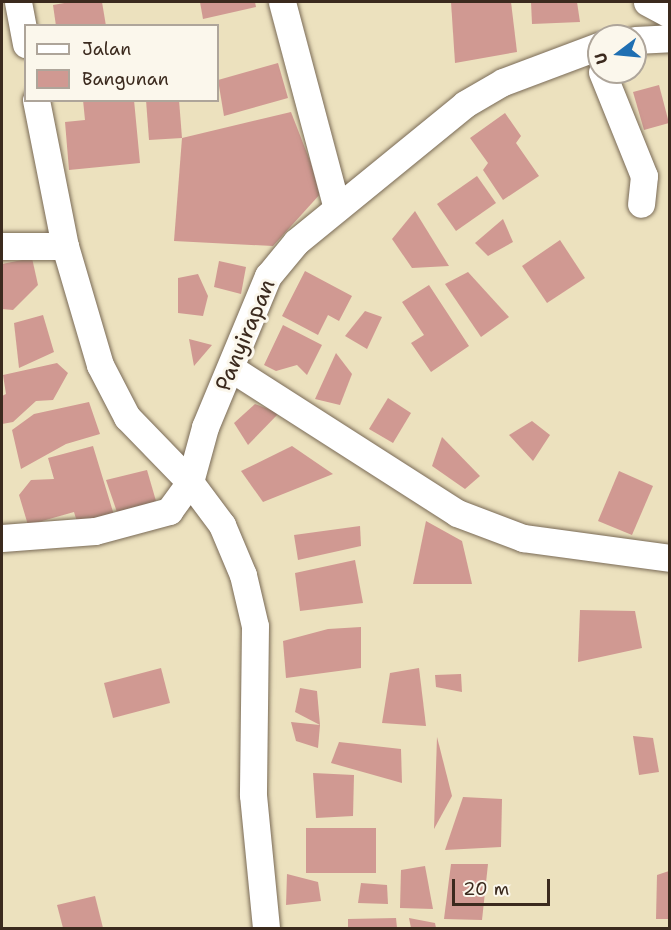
<!DOCTYPE html>
<style>
body{margin:0}
#map{position:relative;width:671px;height:930px;overflow:hidden;background:#ece1be;font-family:"Shantell Sans",sans-serif}
div>[style]{position:absolute}
.building>*{inset:0;background:#d09992}
.roads{filter:drop-shadow(0 0 2px #796a56) drop-shadow(0 0 2px #796a56)}
.minor>*{height:27px;margin:-13.5px;padding:0 13.5px;transform-origin:13.5px;border-radius:13.5px;background:#fff}
span{translate:-50% -50%;white-space:nowrap;text-align:center;line-height:1.15;-webkit-text-stroke:6px #fbf7ec;paint-order:stroke}
.street-label{font-size:22px;color:#3b2a1e}
.frame{position:absolute;inset:0;border:3px solid #3b2a1e;pointer-events:none}
.legend{position:absolute;left:24px;top:24px;width:195px;height:78px;box-sizing:border-box;background:#fbf7ec;border:2px solid #aea59a;margin:0;padding:8px 10px;list-style:none;font-size:18px;color:#3b2a1e}
.legend li{display:flex;align-items:center;gap:12px;height:30px}
.legend b{width:30px;border:2px solid #aea59a}
.north{position:absolute;left:587px;top:24px;width:60px;height:60px;box-sizing:border-box;background:#fbf7ec;border:2px solid #aea59a;border-radius:50%;rotate:254deg;font-size:16px;font-weight:700;line-height:24px;text-align:center;color:#3b2a1e}
.north::after{content:'';display:block;margin:auto;width:21px;height:27px;background:#1f6fb2;clip-path:polygon(50% 0,100% 100%,50% 72%,0 100%)}
.scale{position:absolute;left:452px;top:879px;width:98px;height:27px;box-sizing:border-box;border:3px solid #3b2a1e;border-top:0;padding-left:8px;font-size:18px;line-height:21px;white-space:nowrap;color:#3b2a1e;-webkit-text-stroke:4px #fbf7ec;paint-order:stroke}
</style>
<div id="map">
<div class="building">
<i style="clip-path:polygon(70px 2px,102px 2px,106px 26px,56px 26px,53px 5px)"></i>
<i style="clip-path:polygon(200px 2px,255px 2px,256px 7px,203px 19px)"></i>
<i style="clip-path:polygon(451px 2px,511px 2px,517px 52px,455px 63px)"></i>
<i style="clip-path:polygon(531px 2px,577px 2px,580px 22px,532px 24px)"></i>
<i style="clip-path:polygon(278px 63px,288px 98px,224px 116px,218px 80px)"></i>
<i style="clip-path:polygon(659px 85px,669px 123px,644px 130px,633px 92px)"></i>
<i style="clip-path:polygon(83px 100px,134px 100px,140px 163px,69px 170px,65px 122px,85px 120px)"></i>
<i style="clip-path:polygon(146px 100px,179px 100px,182px 138px,149px 140px)"></i>
<i style="clip-path:polygon(291px 112px,322px 192px,273px 246px,174px 241px,182px 138px)"></i>
<i style="clip-path:polygon(505px 113px,521px 136px,516px 143px,539px 176px,503px 200px,483px 170px,488px 163px,470px 138px)"></i>
<i style="clip-path:polygon(477px 176px,496px 203px,456px 231px,437px 204px)"></i>
<i style="clip-path:polygon(415px 211px,449px 266px,412px 268px,392px 239px)"></i>
<i style="clip-path:polygon(503px 219px,513px 242px,488px 256px,475px 243px)"></i>
<i style="clip-path:polygon(560px 240px,585px 278px,547px 303px,522px 266px)"></i>
<i style="clip-path:polygon(32px 258px,38px 285px,13px 310px,2px 309px,2px 264px)"></i>
<i style="clip-path:polygon(219px 261px,246px 267px,241px 294px,214px 287px)"></i>
<i style="clip-path:polygon(305px 271px,352px 296px,339px 321px,328px 315px,318px 335px,282px 316px)"></i>
<i style="clip-path:polygon(468px 272px,509px 317px,481px 337px,445px 284px)"></i>
<i style="clip-path:polygon(198px 274px,208px 296px,203px 316px,178px 313px,178px 278px)"></i>
<i style="clip-path:polygon(429px 285px,469px 346px,431px 372px,411px 343px,424px 335px,402px 302px)"></i>
<i style="clip-path:polygon(365px 311px,382px 317px,367px 349px,345px 336px)"></i>
<i style="clip-path:polygon(43px 315px,54px 352px,19px 368px,14px 323px)"></i>
<i style="clip-path:polygon(283px 325px,322px 345px,307px 375px,297px 365px,276px 371px,264px 365px)"></i>
<i style="clip-path:polygon(189px 339px,212px 345px,194px 366px)"></i>
<i style="clip-path:polygon(336px 353px,352px 374px,340px 405px,315px 399px)"></i>
<i style="clip-path:polygon(57px 363px,68px 373px,53px 400px,36px 401px,13px 422px,2px 424px,2px 396px,6px 394px,3px 375px)"></i>
<i style="clip-path:polygon(388px 398px,411px 413px,393px 443px,369px 429px)"></i>
<i style="clip-path:polygon(89px 402px,100px 434px,66px 444px,21px 469px,12px 430px,34px 414px)"></i>
<i style="clip-path:polygon(255px 404px,279px 413px,248px 445px,234px 423px)"></i>
<i style="clip-path:polygon(532px 421px,550px 435px,533px 461px,509px 435px)"></i>
<i style="clip-path:polygon(442px 437px,480px 476px,465px 489px,432px 466px)"></i>
<i style="clip-path:polygon(93px 446px,114px 515px,78px 525px,74px 512px,28px 525px,19px 495px,31px 480px,54px 479px,48px 458px)"></i>
<i style="clip-path:polygon(292px 446px,333px 474px,263px 502px,241px 471px)"></i>
<i style="clip-path:polygon(147px 470px,156px 501px,118px 515px,106px 480px)"></i>
<i style="clip-path:polygon(619px 471px,653px 486px,632px 535px,598px 521px)"></i>
<i style="clip-path:polygon(426px 521px,462px 541px,472px 584px,413px 584px)"></i>
<i style="clip-path:polygon(360px 526px,361px 546px,298px 560px,294px 535px)"></i>
<i style="clip-path:polygon(355px 560px,363px 603px,300px 611px,295px 573px)"></i>
<i style="clip-path:polygon(580px 610px,635px 611px,642px 648px,578px 662px)"></i>
<i style="clip-path:polygon(361px 627px,361px 668px,286px 678px,283px 641px,328px 629px)"></i>
<i style="clip-path:polygon(161px 668px,170px 703px,113px 718px,104px 683px)"></i>
<i style="clip-path:polygon(419px 668px,426px 726px,382px 723px,390px 673px)"></i>
<i style="clip-path:polygon(461px 674px,462px 692px,436px 687px,435px 675px)"></i>
<i style="clip-path:polygon(300px 688px,317px 691px,320px 725px,295px 712px)"></i>
<i style="clip-path:polygon(291px 722px,320px 725px,318px 748px,296px 741px)"></i>
<i style="clip-path:polygon(633px 736px,653px 738px,659px 772px,639px 775px)"></i>
<i style="clip-path:polygon(437px 737px,452px 796px,434px 829px)"></i>
<i style="clip-path:polygon(339px 742px,401px 749px,402px 783px,331px 763px)"></i>
<i style="clip-path:polygon(313px 773px,354px 775px,353px 816px,316px 818px)"></i>
<i style="clip-path:polygon(463px 797px,502px 799px,501px 847px,445px 850px)"></i>
<i style="clip-path:polygon(306px 828px,376px 828px,376px 873px,306px 873px)"></i>
<i style="clip-path:polygon(451px 864px,488px 864px,482px 920px,444px 919px)"></i>
<i style="clip-path:polygon(425px 866px,433px 909px,400px 908px,401px 870px)"></i>
<i style="clip-path:polygon(669px 871px,669px 919px,656px 919px,657px 875px)"></i>
<i style="clip-path:polygon(287px 874px,318px 882px,321px 901px,286px 905px)"></i>
<i style="clip-path:polygon(361px 883px,387px 885px,388px 904px,358px 903px)"></i>
<i style="clip-path:polygon(95px 896px,103px 928px,63px 928px,57px 905px)"></i>
<i style="clip-path:polygon(396px 918px,397px 928px,348px 928px,348px 919px)"></i>
<i style="clip-path:polygon(409px 918px,435px 923px,436px 928px,411px 928px)"></i>
</div>
<div class="roads">
<div class="minor">
<i style="left:18px;top:2px;width:43px;rotate:79.2deg"></i>
<i style="left:282px;top:2px;width:213px;rotate:75.1deg"></i>
<i style="left:647px;top:2px;width:26px;rotate:28deg"></i>
<i style="left:635px;top:40px;width:35px;rotate:-3deg"></i>
<i style="left:602px;top:72px;width:112px;rotate:68deg"></i>
<i style="left:644px;top:176px;width:28px;rotate:96deg"></i>
<i style="left:36px;top:100px;width:149px;rotate:78.8deg"></i>
<i style="left:65px;top:246px;width:124px;rotate:73.6deg"></i>
<i style="left:100px;top:365px;width:59px;rotate:62.6deg"></i>
<i style="left:127px;top:417px;width:91px;rotate:45.9deg"></i>
<i style="left:190px;top:482px;width:54px;rotate:53.3deg"></i>
<i style="left:222px;top:525px;width:54px;rotate:67.2deg"></i>
<i style="left:243px;top:575px;width:52px;rotate:76.8deg"></i>
<i style="left:255px;top:626px;width:169px;rotate:90.7deg"></i>
<i style="left:253px;top:795px;width:134px;rotate:84.4deg"></i>
<i style="left:2px;top:246px;width:63px"></i>
<i style="left:232px;top:369px;width:267px;rotate:32.6deg"></i>
<i style="left:457px;top:513px;width:71px;rotate:20.7deg"></i>
<i style="left:523px;top:538px;width:148px;rotate:7.7deg"></i>
<i style="left:2px;top:538px;width:93px;rotate:-4.3deg"></i>
<i style="left:95px;top:531px;width:77px;rotate:-15.1deg"></i>
<i style="left:169px;top:511px;width:36px;rotate:-54deg"></i>
<i style="left:190px;top:482px;width:57px;rotate:-74.7deg"></i>
<i style="left:205px;top:427px;width:164px;rotate:-67.4deg"></i>
<i style="left:268px;top:276px;width:44px;rotate:-50.5deg"></i>
<i style="left:296px;top:242px;width:218px;rotate:-39.2deg"></i>
<i style="left:465px;top:104px;width:44px;rotate:-30.1deg"></i>
<i style="left:503px;top:82px;width:103px;rotate:-20.6deg"></i>
</div>
</div>
<div class="street-label">
<span style="left:245px;top:335px;rotate:-67deg">Panyirapan</span>
</div>
<div class="frame"></div>
<ul class="legend">
<li><b style="height:8px;background:#fff"></b>Jalan</li>
<li><b style="height:16px;background:#d09992"></b>Bangunan</li>
</ul>
<div class="north">U</div>
<div class="scale">20 m</div>
</div>
